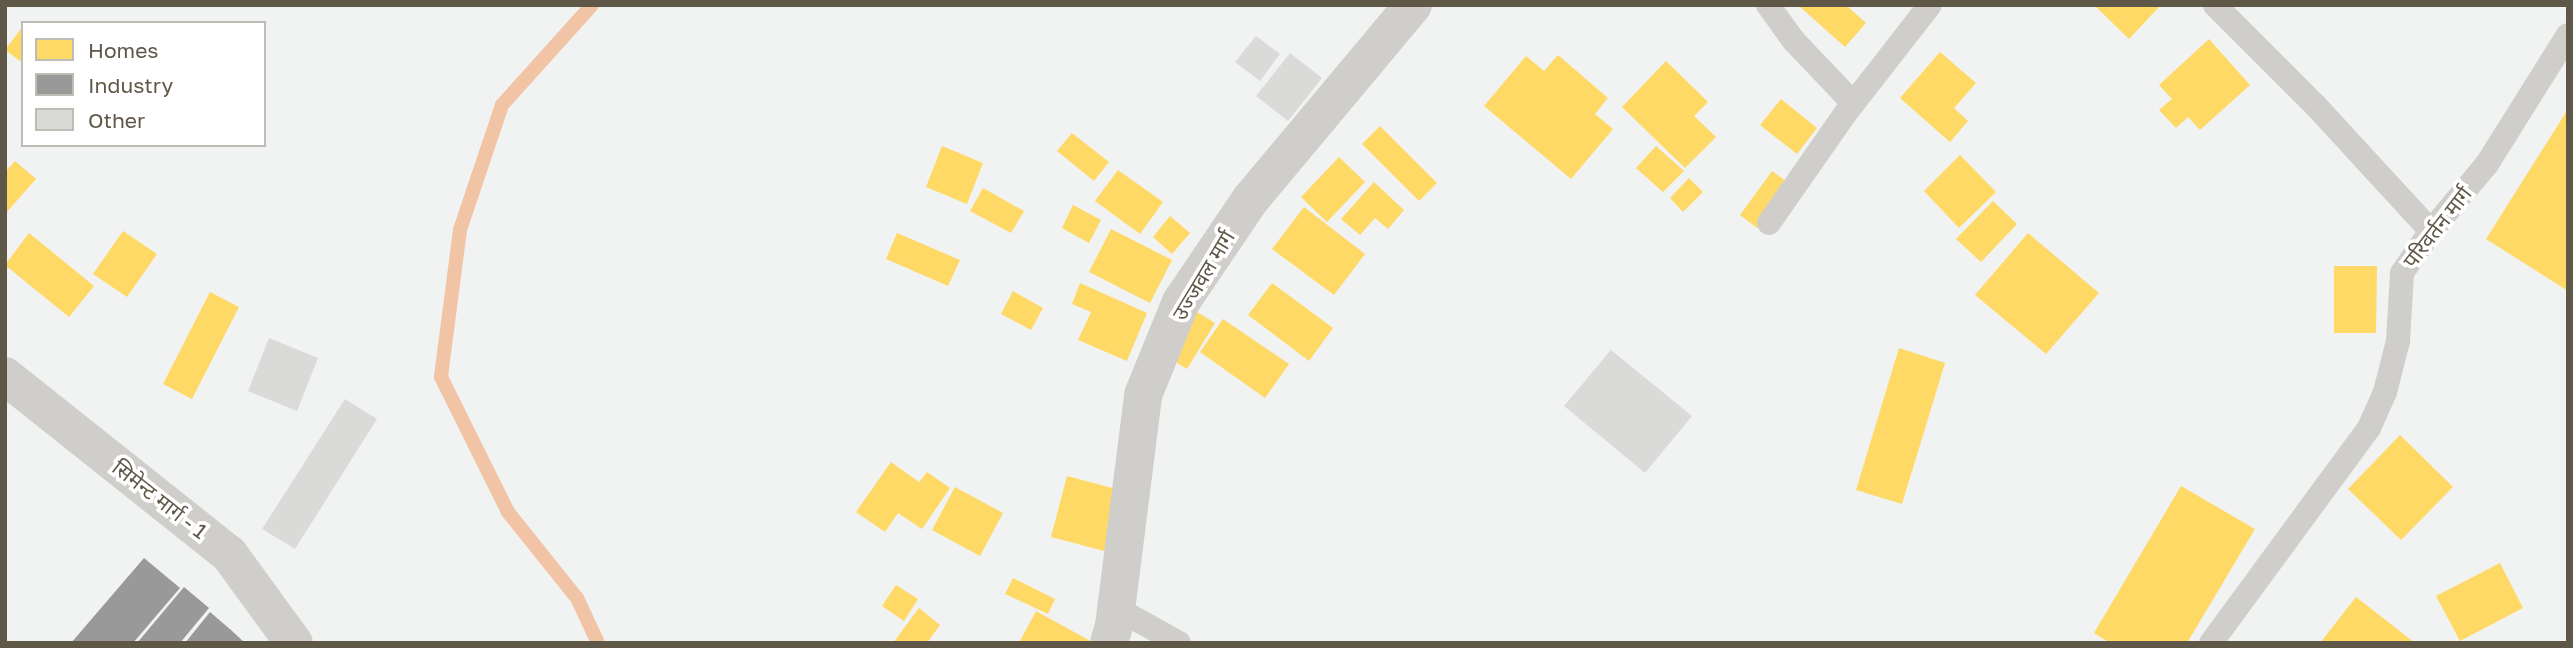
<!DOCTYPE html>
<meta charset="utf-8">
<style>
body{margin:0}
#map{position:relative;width:2573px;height:648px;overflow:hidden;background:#f1f2f2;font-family:"Golos Text","Noto Sans Devanagari",sans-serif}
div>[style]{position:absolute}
.homes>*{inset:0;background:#ffd966}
.industry>*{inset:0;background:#999}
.stream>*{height:14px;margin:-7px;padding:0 7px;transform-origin:7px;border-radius:7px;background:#f2c4a6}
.building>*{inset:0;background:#dadbd9}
.service>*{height:24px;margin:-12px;padding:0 12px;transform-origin:12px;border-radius:12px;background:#d0ceca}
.minor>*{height:38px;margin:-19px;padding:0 19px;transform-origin:19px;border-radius:19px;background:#d0ceca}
.tertiary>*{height:38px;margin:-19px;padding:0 19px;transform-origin:19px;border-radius:19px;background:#d0ceca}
span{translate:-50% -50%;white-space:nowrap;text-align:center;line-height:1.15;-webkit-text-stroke:7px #fff;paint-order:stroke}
.street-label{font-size:21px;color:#5f5747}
.frame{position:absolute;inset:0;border:7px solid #5f5747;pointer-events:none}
.legend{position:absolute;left:21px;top:21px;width:245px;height:126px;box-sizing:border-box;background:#fff;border:2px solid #bfbcb5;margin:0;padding:9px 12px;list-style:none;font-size:21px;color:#5f5747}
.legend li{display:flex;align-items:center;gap:14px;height:35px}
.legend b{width:35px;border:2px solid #bfbcb5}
</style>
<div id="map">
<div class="homes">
<i style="clip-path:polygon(1798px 5px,1846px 5px,1866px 23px,1845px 47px)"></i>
<i style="clip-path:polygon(2094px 5px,2161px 5px,2129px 39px)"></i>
<i style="clip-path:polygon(23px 26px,23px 63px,5px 50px)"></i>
<i style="clip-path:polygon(2209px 39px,2250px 85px,2200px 130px,2188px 117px,2176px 128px,2159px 110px,2172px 99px,2159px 85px)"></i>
<i style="clip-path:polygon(1940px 52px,1976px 83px,1954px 108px,1968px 121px,1950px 142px,1900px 98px)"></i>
<i style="clip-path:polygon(1558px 55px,1608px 98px,1595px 114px,1613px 129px,1571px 179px,1484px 106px,1526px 56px,1544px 71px)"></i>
<i style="clip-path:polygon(1666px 61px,1708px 102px,1694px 116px,1716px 137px,1685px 168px,1622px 107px)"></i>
<i style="clip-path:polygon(1781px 99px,1817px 128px,1797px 154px,1760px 125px)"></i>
<i style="clip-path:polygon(2568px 109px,2568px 291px,2486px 239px)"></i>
<i style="clip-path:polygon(1380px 126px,1437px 183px,1419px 201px,1362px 144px)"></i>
<i style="clip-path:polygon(1072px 133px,1109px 162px,1094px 181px,1057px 151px)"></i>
<i style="clip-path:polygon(942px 146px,983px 163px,967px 204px,926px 187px)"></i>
<i style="clip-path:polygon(1656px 146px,1684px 171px,1663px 192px,1636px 168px)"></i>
<i style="clip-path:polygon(1960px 155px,1996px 192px,1959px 228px,1924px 191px)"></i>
<i style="clip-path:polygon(1339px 157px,1365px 182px,1327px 222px,1301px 197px)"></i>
<i style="clip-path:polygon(15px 161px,36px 179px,5px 214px,5px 172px)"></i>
<i style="clip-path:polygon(1118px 170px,1163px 202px,1140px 234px,1095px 201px)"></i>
<i style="clip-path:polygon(1772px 171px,1790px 184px,1757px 228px,1740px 215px)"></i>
<i style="clip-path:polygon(1689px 178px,1703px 192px,1683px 212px,1670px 198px)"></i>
<i style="clip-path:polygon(1374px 182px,1404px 210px,1388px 229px,1375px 218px,1360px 235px,1341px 219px)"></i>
<i style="clip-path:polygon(983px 188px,1024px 211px,1011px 233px,970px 211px)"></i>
<i style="clip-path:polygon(1993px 201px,2017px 224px,1981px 262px,1956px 239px)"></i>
<i style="clip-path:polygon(1073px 205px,1101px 220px,1089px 243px,1062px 228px)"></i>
<i style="clip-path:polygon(1304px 207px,1365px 254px,1334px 295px,1272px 249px)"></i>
<i style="clip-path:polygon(1170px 216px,1190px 233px,1172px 254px,1153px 237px)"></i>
<i style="clip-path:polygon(1111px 229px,1172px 260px,1150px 303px,1089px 272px)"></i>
<i style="clip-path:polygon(123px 231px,157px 254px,127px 297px,93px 274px)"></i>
<i style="clip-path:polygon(29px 233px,94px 286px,69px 317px,5px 265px)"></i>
<i style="clip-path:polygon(897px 233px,960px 260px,948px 286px,886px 259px)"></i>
<i style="clip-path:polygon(2028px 233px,2099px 293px,2046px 354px,1975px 295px)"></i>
<i style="clip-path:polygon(2334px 266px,2377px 266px,2376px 333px,2334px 333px)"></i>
<i style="clip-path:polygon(1080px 283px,1147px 313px,1127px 361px,1078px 340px,1091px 312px,1072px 304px)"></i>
<i style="clip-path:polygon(1272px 283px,1333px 328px,1309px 361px,1248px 315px)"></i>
<i style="clip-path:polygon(1013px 291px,1043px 308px,1031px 330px,1001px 314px)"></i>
<i style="clip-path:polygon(210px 292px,239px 307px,192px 399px,163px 384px)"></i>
<i style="clip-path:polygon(1197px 312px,1215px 323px,1187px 369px,1169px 358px)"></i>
<i style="clip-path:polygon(1223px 319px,1289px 364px,1265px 398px,1200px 352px)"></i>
<i style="clip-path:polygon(1899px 348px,1945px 363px,1902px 504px,1856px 490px)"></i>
<i style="clip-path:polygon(2400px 435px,2453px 487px,2401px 540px,2348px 489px)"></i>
<i style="clip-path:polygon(891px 462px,919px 482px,927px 472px,950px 488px,922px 529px,898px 513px,885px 532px,856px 512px)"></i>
<i style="clip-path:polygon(1067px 476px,1124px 491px,1108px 552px,1051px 537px)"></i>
<i style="clip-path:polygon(2181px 486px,2255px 529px,2187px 643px,2110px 643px,2094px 633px)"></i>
<i style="clip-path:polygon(955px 487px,1003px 513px,980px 556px,932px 530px)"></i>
<i style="clip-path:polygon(2500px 563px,2523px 608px,2460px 641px,2436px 596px)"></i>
<i style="clip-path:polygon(1013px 578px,1055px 599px,1048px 614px,1005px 594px)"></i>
<i style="clip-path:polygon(896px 585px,918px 599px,904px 621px,882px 606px)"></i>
<i style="clip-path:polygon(2356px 597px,2415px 643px,2320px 643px)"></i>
<i style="clip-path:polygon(919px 608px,940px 625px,927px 643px,893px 643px)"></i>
<i style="clip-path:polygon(1036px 611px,1094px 643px,1019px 643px)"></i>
</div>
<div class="industry">
<i style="clip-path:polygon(144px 558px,180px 588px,133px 643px,71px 643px)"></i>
<i style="clip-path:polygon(184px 587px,209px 608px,180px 643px,137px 643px)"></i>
<i style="clip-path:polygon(210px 612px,231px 630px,245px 643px,185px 643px)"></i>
</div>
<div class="stream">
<i style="left:592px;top:5px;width:135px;rotate:132deg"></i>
<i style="left:502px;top:105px;width:132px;rotate:108.6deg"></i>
<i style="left:460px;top:230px;width:148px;rotate:97.4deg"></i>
<i style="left:441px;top:377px;width:151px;rotate:63.6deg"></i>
<i style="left:508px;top:512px;width:110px;rotate:51.3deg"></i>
<i style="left:577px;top:598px;width:50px;rotate:65deg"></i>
</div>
<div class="building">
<i style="clip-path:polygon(1256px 36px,1280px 54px,1260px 81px,1235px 62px)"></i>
<i style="clip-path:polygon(1290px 53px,1322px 78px,1288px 121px,1256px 96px)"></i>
<i style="clip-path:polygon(269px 338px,318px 358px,297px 411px,248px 391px)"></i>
<i style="clip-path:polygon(1611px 350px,1692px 416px,1645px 473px,1564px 406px)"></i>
<i style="clip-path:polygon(345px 399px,377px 419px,295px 549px,262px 529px)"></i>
</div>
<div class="service">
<i style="left:1768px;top:5px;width:44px;rotate:54.2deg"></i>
<i style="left:1794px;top:41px;width:86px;rotate:46.4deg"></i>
<i style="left:2215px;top:5px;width:143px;rotate:45deg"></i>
<i style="left:2316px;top:106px;width:170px;rotate:47.4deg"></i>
<i style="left:1769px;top:223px;width:133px;rotate:-55.1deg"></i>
<i style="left:1845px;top:114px;width:138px;rotate:-52.1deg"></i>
<i style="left:1116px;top:608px;width:72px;rotate:29.1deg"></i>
<i style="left:2211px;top:643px;width:267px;rotate:-53.7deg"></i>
<i style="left:2369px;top:428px;width:39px;rotate:-66deg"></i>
<i style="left:2385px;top:392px;width:53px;rotate:-75.7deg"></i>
<i style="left:2398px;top:341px;width:68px;rotate:-86.6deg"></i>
<i style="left:2402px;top:273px;width:51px;rotate:-55.4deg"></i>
<i style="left:2431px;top:231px;width:87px;rotate:-50.1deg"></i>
<i style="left:2487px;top:164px;width:152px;rotate:-57.9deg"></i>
</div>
<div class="minor">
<i style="left:1109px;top:643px;width:18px;rotate:-74deg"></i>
<i style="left:1114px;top:626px;width:233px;rotate:-82.8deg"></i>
<i style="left:1143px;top:395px;width:100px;rotate:-67.8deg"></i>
<i style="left:1181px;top:302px;width:123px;rotate:-55.9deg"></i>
<i style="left:1250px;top:200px;width:254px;rotate:-50.1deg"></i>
</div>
<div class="tertiary">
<i style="left:5px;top:376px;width:286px;rotate:38.5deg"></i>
<i style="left:229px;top:554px;width:110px;rotate:53.9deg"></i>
</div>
<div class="street-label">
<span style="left:2437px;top:227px;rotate:-52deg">परिवर्तन मार्ग</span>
<span style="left:1203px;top:275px;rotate:-59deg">उज्जवल मार्ग</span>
<span style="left:160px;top:499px;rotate:38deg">सिमेन्ट मार्ग - 1</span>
</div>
<div class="frame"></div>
<ul class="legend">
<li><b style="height:19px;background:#ffd966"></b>Homes</li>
<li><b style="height:19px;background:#999"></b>Industry</li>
<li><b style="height:19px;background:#dadbd9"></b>Other</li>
</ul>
</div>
